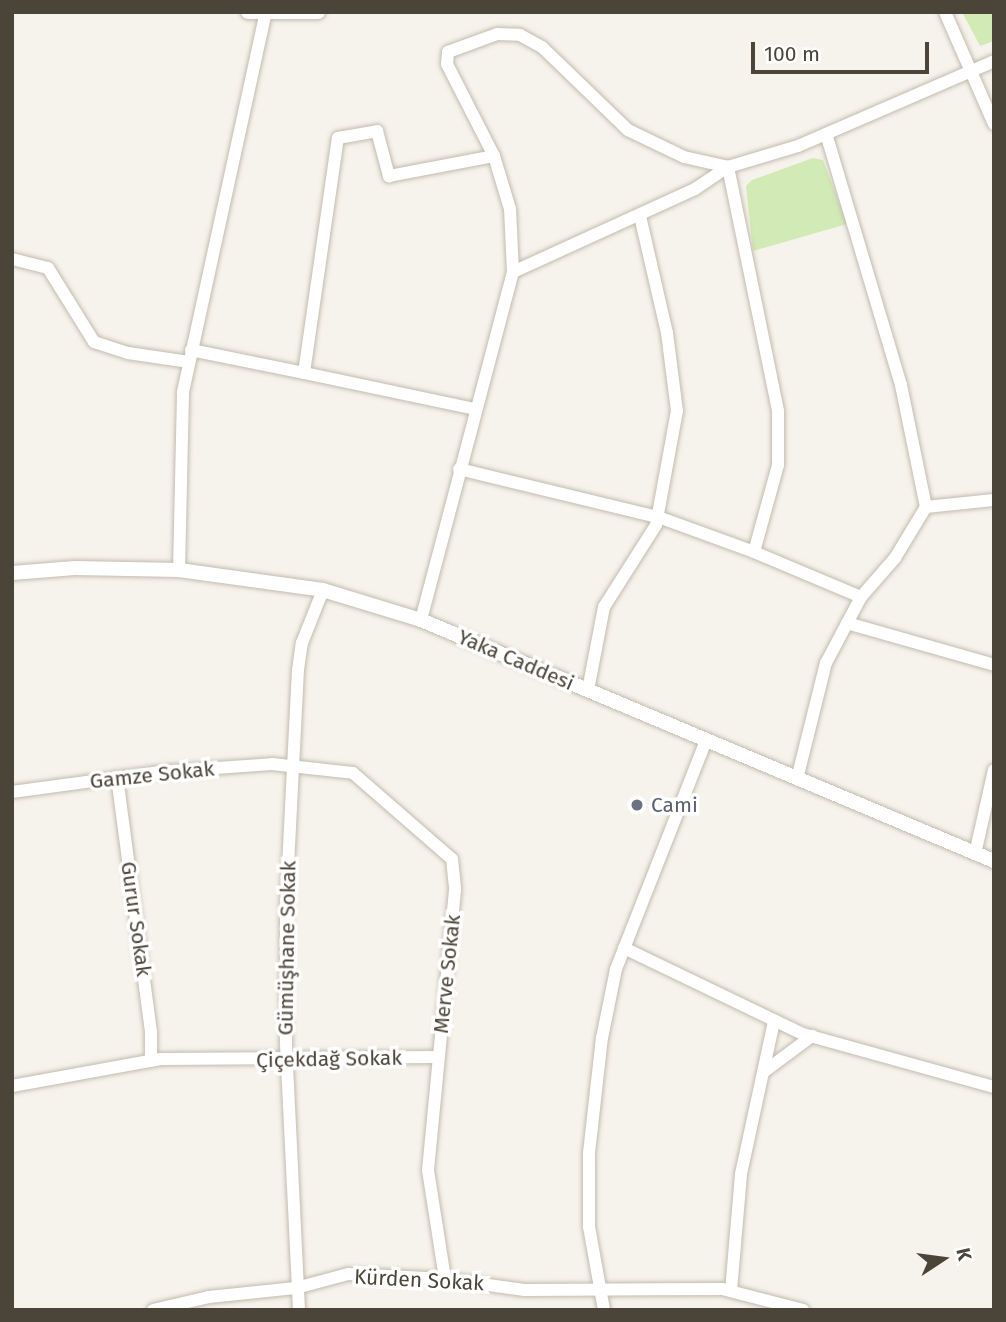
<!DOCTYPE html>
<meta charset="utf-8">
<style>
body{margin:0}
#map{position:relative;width:1006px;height:1322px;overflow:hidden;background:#f6f3ec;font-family:"Fira Sans",sans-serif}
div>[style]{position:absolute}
.green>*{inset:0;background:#d2eab5}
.roads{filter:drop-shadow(0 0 2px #c2bbae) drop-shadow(0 0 2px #c2bbae)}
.minor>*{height:12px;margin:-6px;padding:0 6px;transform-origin:6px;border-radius:6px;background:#fff}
.tertiary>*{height:14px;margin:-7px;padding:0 7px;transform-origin:7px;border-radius:7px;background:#fff}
.dots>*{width:19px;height:19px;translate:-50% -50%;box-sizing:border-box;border:4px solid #fff;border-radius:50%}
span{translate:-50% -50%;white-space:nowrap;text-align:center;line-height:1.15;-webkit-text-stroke:7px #fff;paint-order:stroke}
.street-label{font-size:21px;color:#4b4439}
.worship-label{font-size:21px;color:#5b616d}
.left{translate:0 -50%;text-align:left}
.frame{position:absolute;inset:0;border:14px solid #4b4439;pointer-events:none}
.north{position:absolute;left:908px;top:1224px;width:70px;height:70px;-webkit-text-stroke:5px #fff;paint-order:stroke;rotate:77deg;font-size:19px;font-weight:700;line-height:28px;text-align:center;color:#4b4439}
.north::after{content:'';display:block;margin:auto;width:24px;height:32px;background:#4b4439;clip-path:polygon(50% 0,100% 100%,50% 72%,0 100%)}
.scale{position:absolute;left:751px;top:42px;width:178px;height:32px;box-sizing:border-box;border:4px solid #4b4439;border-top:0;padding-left:9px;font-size:21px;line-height:24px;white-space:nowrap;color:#4b4439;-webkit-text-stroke:5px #fff;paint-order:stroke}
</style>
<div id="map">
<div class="green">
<i style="clip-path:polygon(962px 12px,994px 12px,994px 41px,980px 46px)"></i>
<i style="clip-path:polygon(813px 158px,823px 160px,847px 224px,753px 251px,746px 186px,752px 180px)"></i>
</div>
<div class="roads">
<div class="minor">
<i style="left:945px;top:12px;width:122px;rotate:66.4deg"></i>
<i style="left:12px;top:259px;width:37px;rotate:14deg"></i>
<i style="left:48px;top:268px;width:87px;rotate:58.1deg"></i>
<i style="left:94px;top:342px;width:36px;rotate:18deg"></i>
<i style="left:128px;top:353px;width:62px;rotate:8.4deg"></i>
<i style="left:513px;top:272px;width:200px;rotate:-24.5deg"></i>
<i style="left:695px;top:189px;width:40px;rotate:-34deg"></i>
<i style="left:728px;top:167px;width:249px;rotate:78.4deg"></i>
<i style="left:778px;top:411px;width:54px;rotate:90deg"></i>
<i style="left:778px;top:465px;width:90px;rotate:105.4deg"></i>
<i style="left:754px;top:552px;width:116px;rotate:22.8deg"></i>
<i style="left:861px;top:597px;width:52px;rotate:-48.9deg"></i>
<i style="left:895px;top:558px;width:60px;rotate:-58.7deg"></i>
<i style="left:926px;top:507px;width:125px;rotate:-101.6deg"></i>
<i style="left:901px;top:385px;width:262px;rotate:-106.6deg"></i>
<i style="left:191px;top:350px;width:115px;rotate:11.5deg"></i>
<i style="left:475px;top:409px;width:175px;rotate:-168.1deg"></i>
<i style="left:304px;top:373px;width:237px;rotate:-81.8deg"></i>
<i style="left:338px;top:138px;width:40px;rotate:-10deg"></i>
<i style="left:377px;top:131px;width:47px;rotate:75.1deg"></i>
<i style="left:389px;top:176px;width:107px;rotate:-10.8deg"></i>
<i style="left:459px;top:469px;width:205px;rotate:13.6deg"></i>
<i style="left:658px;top:517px;width:102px;rotate:20deg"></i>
<i style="left:926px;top:507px;width:68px;rotate:-5.9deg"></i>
<i style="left:179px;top:570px;width:178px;rotate:-88.7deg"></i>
<i style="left:183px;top:392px;width:386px;rotate:-77.7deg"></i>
<i style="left:421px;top:620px;width:360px;rotate:-75.2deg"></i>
<i style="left:513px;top:272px;width:63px;rotate:-92.7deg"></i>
<i style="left:510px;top:209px;width:55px;rotate:-106.8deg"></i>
<i style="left:494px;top:156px;width:103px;rotate:-117.1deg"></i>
<i style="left:447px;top:64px;width:12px;rotate:-85deg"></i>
<i style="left:448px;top:52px;width:52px;rotate:-20.2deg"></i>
<i style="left:497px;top:34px;width:23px;rotate:2deg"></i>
<i style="left:520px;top:35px;width:25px;rotate:29deg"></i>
<i style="left:542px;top:47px;width:120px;rotate:44deg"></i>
<i style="left:628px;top:130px;width:62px;rotate:25.7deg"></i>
<i style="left:684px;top:157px;width:45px;rotate:12.8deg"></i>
<i style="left:728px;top:167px;width:73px;rotate:-16.7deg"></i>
<i style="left:798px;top:146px;width:214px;rotate:-23.4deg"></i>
<i style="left:847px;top:623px;width:153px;rotate:15.9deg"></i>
<i style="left:588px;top:690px;width:85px;rotate:-79.1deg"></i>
<i style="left:604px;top:607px;width:97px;rotate:-57.6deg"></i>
<i style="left:656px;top:525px;width:116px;rotate:-79.6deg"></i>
<i style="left:677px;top:411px;width:79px;rotate:-97.3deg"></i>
<i style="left:667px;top:333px;width:120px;rotate:-103deg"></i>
<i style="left:117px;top:777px;width:257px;rotate:82.4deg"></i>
<i style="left:151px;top:1032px;width:29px;rotate:90deg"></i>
<i style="left:797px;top:779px;width:120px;rotate:-76deg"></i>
<i style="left:826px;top:663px;width:75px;rotate:-62.1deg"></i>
<i style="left:12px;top:792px;width:148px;rotate:-7.7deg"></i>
<i style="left:159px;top:772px;width:113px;rotate:-4deg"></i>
<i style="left:272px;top:764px;width:81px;rotate:6.3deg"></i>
<i style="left:353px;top:773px;width:131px;rotate:41deg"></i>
<i style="left:452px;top:859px;width:31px;rotate:84deg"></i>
<i style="left:455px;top:890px;width:281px;rotate:95.5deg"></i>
<i style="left:428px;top:1170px;width:110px;rotate:81.1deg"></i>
<i style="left:975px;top:854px;width:86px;rotate:-77.3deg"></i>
<i style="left:624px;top:948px;width:199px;rotate:25.7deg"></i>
<i style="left:803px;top:1034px;width:198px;rotate:15.5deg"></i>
<i style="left:765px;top:1071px;width:59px;rotate:-36.7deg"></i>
<i style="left:12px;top:1086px;width:151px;rotate:-10.3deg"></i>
<i style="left:161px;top:1059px;width:277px;rotate:-0.4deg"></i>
<i style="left:731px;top:1291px;width:117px;rotate:-85.1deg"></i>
<i style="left:741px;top:1174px;width:157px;rotate:-77.8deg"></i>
<i style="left:153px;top:1310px;width:57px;rotate:-13.1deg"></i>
<i style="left:209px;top:1297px;width:87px;rotate:-5.9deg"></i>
<i style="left:296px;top:1288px;width:54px;rotate:-15.1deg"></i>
<i style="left:348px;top:1274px;width:97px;rotate:3deg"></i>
<i style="left:445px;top:1279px;width:80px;rotate:7.9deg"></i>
<i style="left:524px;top:1290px;width:198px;rotate:-0.3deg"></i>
<i style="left:722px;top:1289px;width:84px;rotate:14.5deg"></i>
<i style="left:299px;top:1310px;width:268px;rotate:-92.8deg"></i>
<i style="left:286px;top:1042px;width:136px;rotate:-90deg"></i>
<i style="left:286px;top:906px;width:236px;rotate:-87.1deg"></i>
<i style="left:298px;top:670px;width:27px;rotate:-82deg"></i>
<i style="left:302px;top:643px;width:57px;rotate:-68.4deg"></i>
<i style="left:604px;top:1310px;width:84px;rotate:-100.2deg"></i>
<i style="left:589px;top:1227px;width:74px;rotate:-90deg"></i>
<i style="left:589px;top:1153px;width:116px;rotate:-83.6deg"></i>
<i style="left:602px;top:1038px;width:70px;rotate:-78.5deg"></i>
<i style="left:616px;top:969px;width:246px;rotate:-68.5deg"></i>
</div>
<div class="tertiary">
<i style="left:248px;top:12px;width:70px"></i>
<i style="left:12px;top:573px;width:63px;rotate:-4.5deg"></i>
<i style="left:75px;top:568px;width:104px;rotate:1.1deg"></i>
<i style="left:179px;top:570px;width:145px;rotate:7.9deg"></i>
<i style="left:323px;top:590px;width:102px;rotate:17deg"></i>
<i style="left:421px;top:620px;width:622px;rotate:22.81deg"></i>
</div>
</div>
<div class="dots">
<i style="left:637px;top:805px;background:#6b7280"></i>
</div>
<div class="street-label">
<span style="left:516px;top:660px;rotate:23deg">Yaka Caddesi</span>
<span style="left:152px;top:775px;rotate:-6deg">Gamze Sokak</span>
<span style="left:136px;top:919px;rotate:82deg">Gurur Sokak</span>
<span style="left:287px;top:948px;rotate:-89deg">Gümüşhane Sokak</span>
<span style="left:447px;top:974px;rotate:-84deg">Merve Sokak</span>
<span style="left:329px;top:1059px;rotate:-1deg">Çiçekdağ Sokak</span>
<span style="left:419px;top:1280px;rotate:3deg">Kürden Sokak</span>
</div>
<div class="worship-label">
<span class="left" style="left:651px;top:805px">Cami</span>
</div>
<div class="frame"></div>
<div class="north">K</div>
<div class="scale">100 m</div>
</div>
